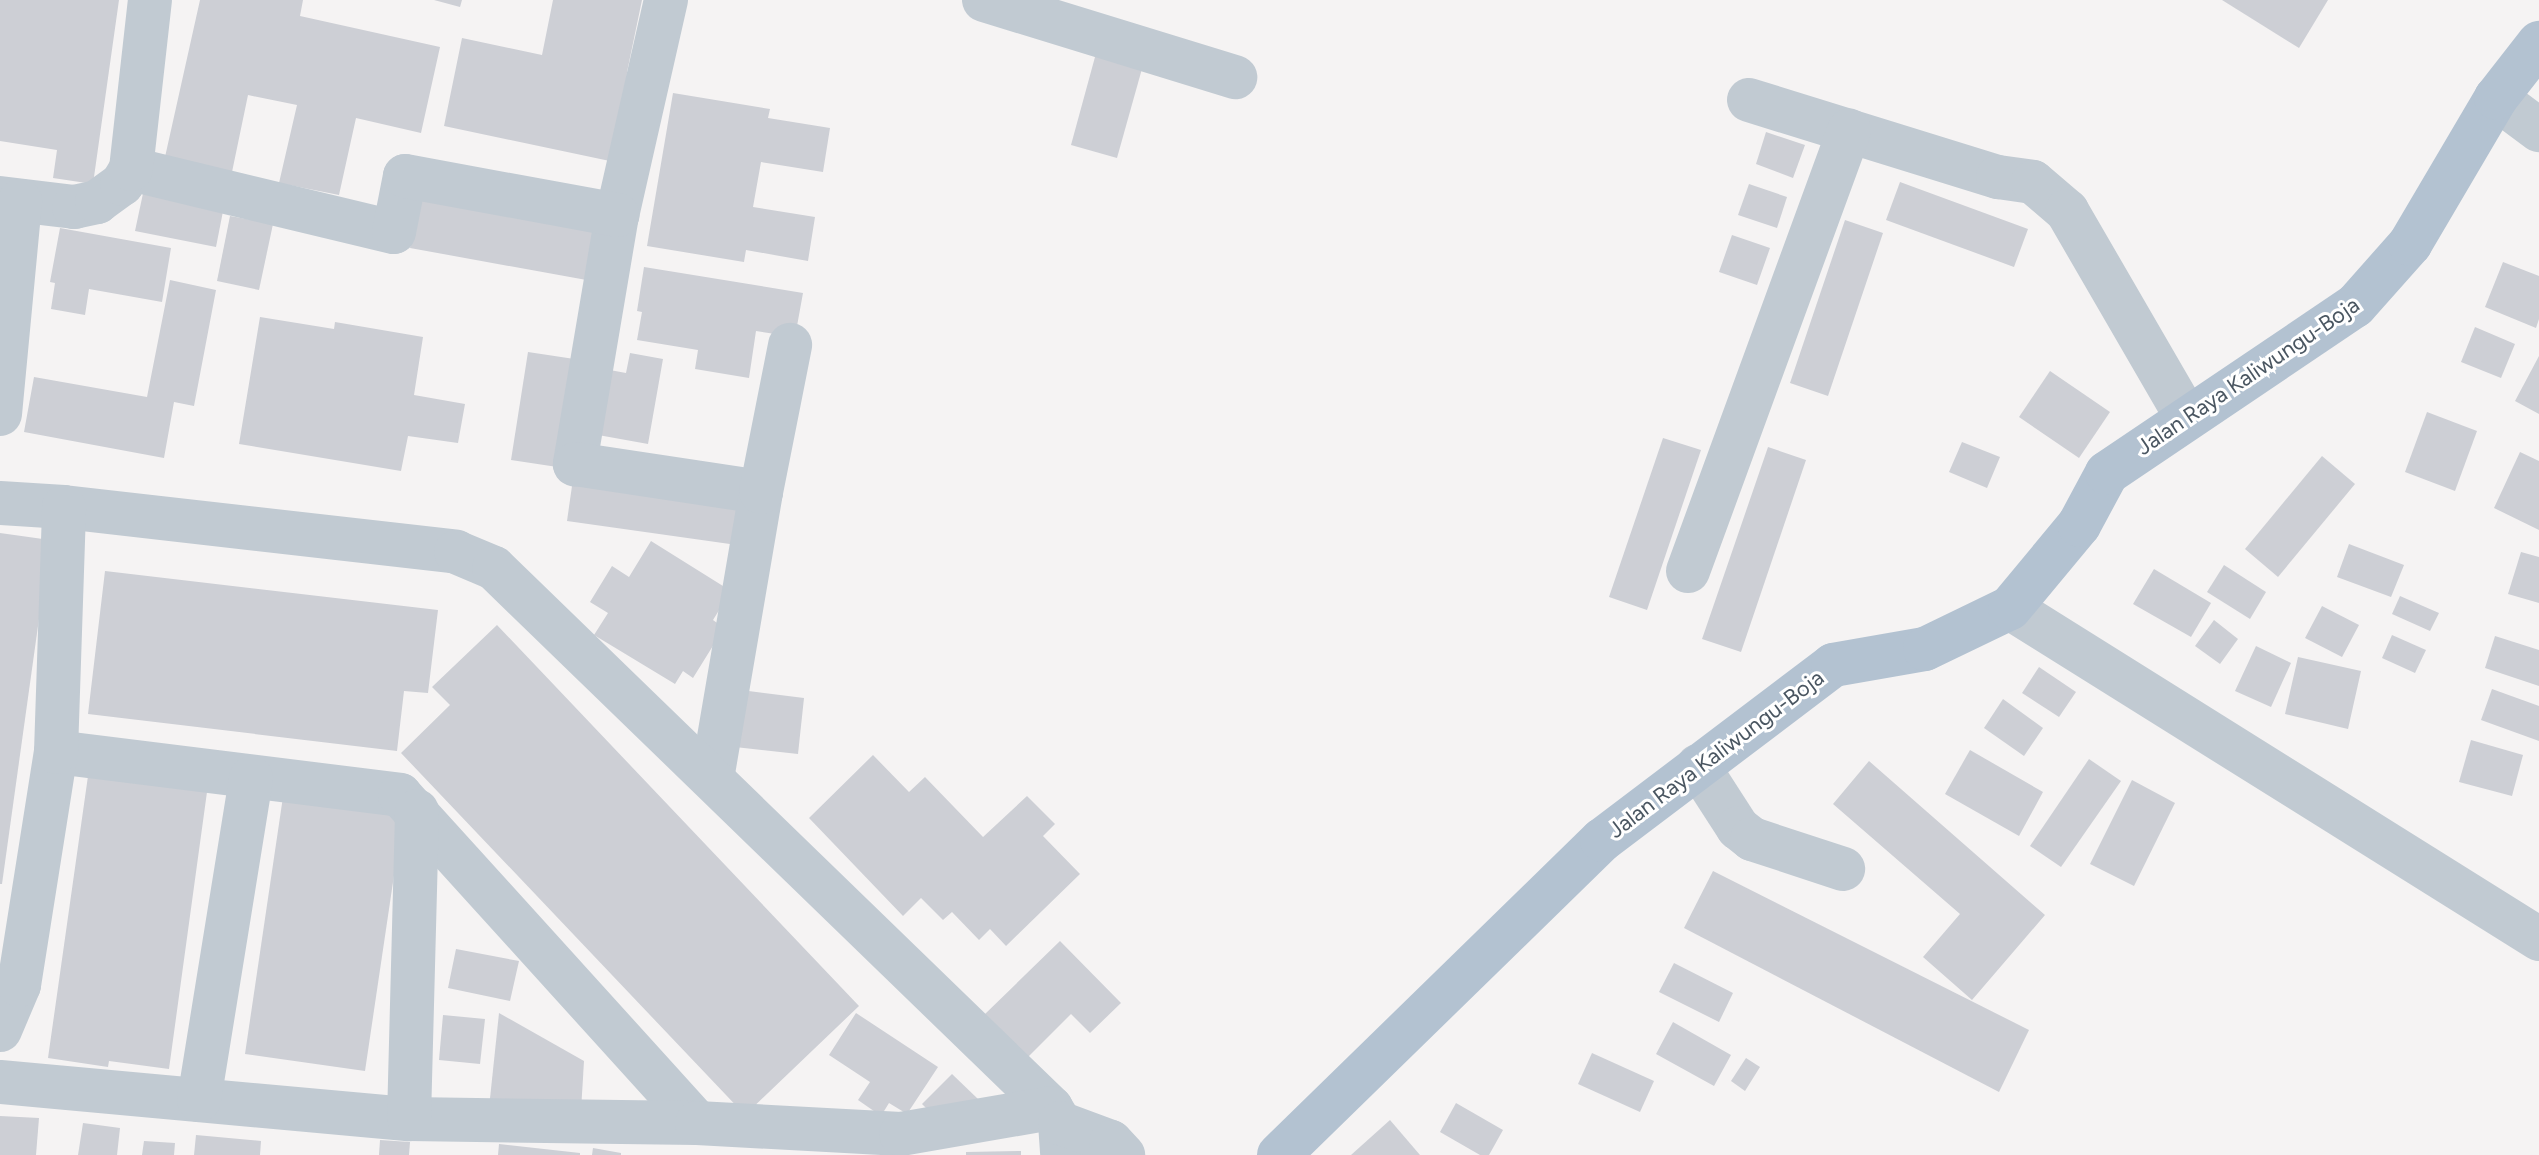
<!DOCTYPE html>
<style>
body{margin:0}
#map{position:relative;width:2539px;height:1155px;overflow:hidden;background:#f5f3f3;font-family:Figtree,sans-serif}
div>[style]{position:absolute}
.building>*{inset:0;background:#cdcfd5}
.minor>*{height:44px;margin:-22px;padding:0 22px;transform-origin:22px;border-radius:22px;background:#c1cad2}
.major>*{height:44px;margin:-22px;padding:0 22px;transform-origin:22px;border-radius:22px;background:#b3c2d1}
span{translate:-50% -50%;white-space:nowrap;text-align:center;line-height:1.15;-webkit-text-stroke:6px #fff;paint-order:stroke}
.street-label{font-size:22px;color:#4a5661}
</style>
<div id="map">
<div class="building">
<i style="clip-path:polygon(0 0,119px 0,93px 184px,53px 178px,57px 150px,0 141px)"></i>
<i style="clip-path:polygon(200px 0,303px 0,300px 16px,440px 47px,421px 133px,356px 118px,339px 195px,279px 183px,297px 105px,248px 95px,232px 172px,165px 157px)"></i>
<i style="clip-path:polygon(434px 0,462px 0,460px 7px)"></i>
<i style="clip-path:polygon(553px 0,642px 0,627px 72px,624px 164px,444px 126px,462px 38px,542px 55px)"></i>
<i style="clip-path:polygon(2222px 0,2328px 0,2299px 48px)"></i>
<i style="clip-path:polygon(1098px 46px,1145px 58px,1117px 158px,1071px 145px)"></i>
<i style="clip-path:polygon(673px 93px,770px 109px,768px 118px,830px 128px,823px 172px,761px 162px,753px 207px,815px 217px,808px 261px,746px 250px,744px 262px,647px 246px)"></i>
<i style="clip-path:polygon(1766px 132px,1805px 145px,1793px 178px,1756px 164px)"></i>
<i style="clip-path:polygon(1900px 182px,2028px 229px,2014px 267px,1886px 220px)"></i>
<i style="clip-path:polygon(145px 184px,225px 201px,216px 247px,135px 231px)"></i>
<i style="clip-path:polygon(1749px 184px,1787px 197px,1777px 228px,1738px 215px)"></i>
<i style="clip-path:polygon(421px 191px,603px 224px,592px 281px,410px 248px)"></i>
<i style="clip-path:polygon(230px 216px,273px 224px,259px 290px,217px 281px)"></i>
<i style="clip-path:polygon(1845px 220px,1883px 233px,1828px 396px,1790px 383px)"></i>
<i style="clip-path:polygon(60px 228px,171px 248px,162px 302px,89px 289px,85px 315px,51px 309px,55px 283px,50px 282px)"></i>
<i style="clip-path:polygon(1732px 235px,1770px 248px,1757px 285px,1719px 272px)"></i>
<i style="clip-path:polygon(2503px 262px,2539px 276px,2539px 319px,2536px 328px,2485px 307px)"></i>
<i style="clip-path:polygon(644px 267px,803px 293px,795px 337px,756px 331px,749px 378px,695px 369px,698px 350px,637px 340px,642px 312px,637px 311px)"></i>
<i style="clip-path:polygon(170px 280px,216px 290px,194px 406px,174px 402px,164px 458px,24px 432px,34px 377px,147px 397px)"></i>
<i style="clip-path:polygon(260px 317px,334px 329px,335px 322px,423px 337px,414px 395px,465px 404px,458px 443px,408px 436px,401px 471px,239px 444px)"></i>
<i style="clip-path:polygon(2475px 327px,2515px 344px,2501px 378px,2461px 362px)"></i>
<i style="clip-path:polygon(528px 352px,581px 360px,564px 468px,511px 460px)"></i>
<i style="clip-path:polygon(630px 353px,663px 359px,648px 444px,587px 433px,599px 368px,626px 373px)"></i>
<i style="clip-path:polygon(2539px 356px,2539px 414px,2515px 401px)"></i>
<i style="clip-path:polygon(2050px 371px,2110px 412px,2079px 458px,2019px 417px)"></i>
<i style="clip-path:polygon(2427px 412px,2477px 431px,2455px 491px,2405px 472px)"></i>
<i style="clip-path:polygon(1663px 438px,1701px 450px,1647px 610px,1609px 597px)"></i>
<i style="clip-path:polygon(1962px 442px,2000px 457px,1987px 488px,1949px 472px)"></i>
<i style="clip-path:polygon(1768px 447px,1806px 460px,1741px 652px,1702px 639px)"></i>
<i style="clip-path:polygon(2520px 452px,2539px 461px,2539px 530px,2494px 508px)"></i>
<i style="clip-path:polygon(2322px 456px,2355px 484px,2278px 577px,2245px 549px)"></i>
<i style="clip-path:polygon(574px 472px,744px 495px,737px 545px,567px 521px)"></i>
<i style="clip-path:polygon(0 533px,50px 540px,2px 884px,0 884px)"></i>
<i style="clip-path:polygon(651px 541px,731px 591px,713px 620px,724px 628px,693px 678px,683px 671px,675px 684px,594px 635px,608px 613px,590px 602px,612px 566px,629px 577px)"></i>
<i style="clip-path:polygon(2349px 544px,2404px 565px,2391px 597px,2337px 577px)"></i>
<i style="clip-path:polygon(2521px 552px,2539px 557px,2539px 603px,2508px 594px)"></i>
<i style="clip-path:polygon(2224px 565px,2266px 592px,2250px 619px,2207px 592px)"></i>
<i style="clip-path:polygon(2154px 569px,2211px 603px,2191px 637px,2133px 604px)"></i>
<i style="clip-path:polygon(105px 571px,438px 610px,428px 693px,404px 691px,397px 751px,88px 714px)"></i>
<i style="clip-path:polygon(2400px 596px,2439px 613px,2430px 631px,2392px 614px)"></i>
<i style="clip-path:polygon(2322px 606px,2359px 625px,2342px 657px,2305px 638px)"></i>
<i style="clip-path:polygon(2214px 620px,2238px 639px,2220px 664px,2195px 646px)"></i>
<i style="clip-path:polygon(497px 625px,859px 1006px,745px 1115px,401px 753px,450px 705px,432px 687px)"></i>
<i style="clip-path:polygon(2392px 635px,2426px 650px,2415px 673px,2382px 658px)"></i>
<i style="clip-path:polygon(2495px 636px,2539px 650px,2539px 686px,2485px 668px)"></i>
<i style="clip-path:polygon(2256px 646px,2291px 663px,2271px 707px,2235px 691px)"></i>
<i style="clip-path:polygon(2298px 657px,2361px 671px,2348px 729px,2285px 714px)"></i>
<i style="clip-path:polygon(2039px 667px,2076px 692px,2059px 717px,2022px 693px)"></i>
<i style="clip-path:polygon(733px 689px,804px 698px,798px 754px,726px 746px)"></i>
<i style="clip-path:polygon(2492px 689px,2539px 706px,2539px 741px,2481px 720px)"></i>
<i style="clip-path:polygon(2003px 699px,2043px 728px,2024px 756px,1984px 728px)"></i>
<i style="clip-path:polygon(2471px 740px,2523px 755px,2512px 796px,2459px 782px)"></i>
<i style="clip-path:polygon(1970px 750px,2043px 792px,2019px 836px,1945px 794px)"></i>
<i style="clip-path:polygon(873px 755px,909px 792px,925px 777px,983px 837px,1027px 796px,1055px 824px,1043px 836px,1080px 874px,1006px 946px,990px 929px,979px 940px,952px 912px,943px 920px,921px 898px,903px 916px,809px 818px)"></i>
<i style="clip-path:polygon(2089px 759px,2121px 781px,2061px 867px,2030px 846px)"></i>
<i style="clip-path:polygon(1869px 761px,2045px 915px,1972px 1000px,1923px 957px,1960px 914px,1833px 804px)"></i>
<i style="clip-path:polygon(88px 776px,207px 792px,169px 1069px,109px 1061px,108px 1067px,48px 1058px)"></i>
<i style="clip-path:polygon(2132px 780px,2175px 803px,2134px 886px,2090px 864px)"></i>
<i style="clip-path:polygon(284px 790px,404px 808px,365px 1071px,245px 1054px)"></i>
<i style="clip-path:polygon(1713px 871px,2029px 1030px,1999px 1092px,1684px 928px)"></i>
<i style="clip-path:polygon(1060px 941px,1121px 1003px,1090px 1033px,1071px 1014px,1026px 1059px,984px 1015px)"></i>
<i style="clip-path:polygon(456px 949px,519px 961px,510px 1001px,448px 988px)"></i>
<i style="clip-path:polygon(1674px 963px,1733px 993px,1719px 1022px,1659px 992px)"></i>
<i style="clip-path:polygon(499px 1013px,584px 1061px,581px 1111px,489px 1108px)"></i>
<i style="clip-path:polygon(856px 1013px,938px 1067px,907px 1114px,889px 1103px,881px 1116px,858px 1100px,870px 1082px,829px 1055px)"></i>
<i style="clip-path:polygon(443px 1015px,485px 1019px,480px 1064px,439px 1060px)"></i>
<i style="clip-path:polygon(1673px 1022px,1731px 1055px,1714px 1086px,1656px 1054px)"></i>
<i style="clip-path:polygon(1592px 1053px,1654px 1081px,1640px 1112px,1578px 1084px)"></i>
<i style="clip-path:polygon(1746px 1058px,1760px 1067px,1745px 1091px,1731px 1081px)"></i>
<i style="clip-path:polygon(952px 1074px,978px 1099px,935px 1117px,922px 1104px)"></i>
<i style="clip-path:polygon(1456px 1103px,1503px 1130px,1489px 1155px,1480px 1155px,1440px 1132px)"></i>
<i style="clip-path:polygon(0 1116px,39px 1118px,36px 1155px,0 1155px)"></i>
<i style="clip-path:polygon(1390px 1120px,1420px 1155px,1351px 1155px)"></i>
<i style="clip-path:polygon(83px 1123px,120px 1128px,117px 1155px,78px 1155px)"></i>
<i style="clip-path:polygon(196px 1135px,261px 1141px,260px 1155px,194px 1155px)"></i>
<i style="clip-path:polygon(380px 1140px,410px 1142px,409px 1155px,379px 1155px)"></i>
<i style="clip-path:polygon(144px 1141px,175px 1143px,174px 1155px,142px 1155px)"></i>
<i style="clip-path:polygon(499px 1144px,580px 1153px,580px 1155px,498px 1155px)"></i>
<i style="clip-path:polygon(593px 1148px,621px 1153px,621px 1155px,592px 1155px)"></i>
<i style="clip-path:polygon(1021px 1151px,1021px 1155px,966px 1155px,966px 1152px)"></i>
</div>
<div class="minor">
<i style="left:666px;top:0;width:221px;rotate:102.8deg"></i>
<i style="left:617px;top:215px;width:253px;rotate:99.6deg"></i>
<i style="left:575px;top:464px;width:188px;rotate:8.6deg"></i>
<i style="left:761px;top:492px;width:290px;rotate:99.7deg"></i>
<i style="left:984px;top:0;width:263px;rotate:17.1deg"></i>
<i style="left:2496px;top:98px;width:54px;rotate:36.7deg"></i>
<i style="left:1749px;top:100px;width:261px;rotate:17.2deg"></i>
<i style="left:1998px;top:177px;width:35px;rotate:8deg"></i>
<i style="left:2033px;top:182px;width:45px;rotate:40.5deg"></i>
<i style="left:2067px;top:211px;width:239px;rotate:59.9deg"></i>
<i style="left:131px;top:169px;width:270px;rotate:13.5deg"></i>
<i style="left:394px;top:232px;width:57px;rotate:-78.9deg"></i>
<i style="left:405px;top:176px;width:216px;rotate:10.4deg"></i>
<i style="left:0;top:198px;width:75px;rotate:6.9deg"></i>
<i style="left:74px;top:207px;width:24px;rotate:-12deg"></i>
<i style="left:97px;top:202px;width:31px;rotate:-36deg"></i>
<i style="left:122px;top:184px;width:17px;rotate:-59deg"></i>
<i style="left:131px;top:169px;width:170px;rotate:-83.6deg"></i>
<i style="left:0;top:414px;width:214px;rotate:-84.6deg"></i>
<i style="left:761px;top:492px;width:150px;rotate:-78.8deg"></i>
<i style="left:0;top:503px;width:64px;rotate:3.6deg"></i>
<i style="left:64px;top:507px;width:395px;rotate:6.5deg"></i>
<i style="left:456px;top:552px;width:41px;rotate:22.8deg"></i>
<i style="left:494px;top:568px;width:776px;rotate:44.11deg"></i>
<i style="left:1051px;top:1108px;width:17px;rotate:59deg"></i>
<i style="left:1060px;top:1123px;width:32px;rotate:86deg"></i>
<i style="left:1688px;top:571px;width:469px;rotate:-69.9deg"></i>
<i style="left:2010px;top:608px;width:624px;rotate:32.03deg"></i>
<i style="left:56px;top:752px;width:347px;rotate:7.1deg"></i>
<i style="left:400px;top:795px;width:442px;rotate:47.8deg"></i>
<i style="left:1698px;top:766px;width:74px;rotate:57.2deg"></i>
<i style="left:1738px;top:828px;width:18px;rotate:38deg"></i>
<i style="left:1752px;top:839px;width:96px;rotate:18.2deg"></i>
<i style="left:0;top:1030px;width:49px;rotate:-67.1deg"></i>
<i style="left:19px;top:985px;width:236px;rotate:-81deg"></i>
<i style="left:56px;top:752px;width:245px;rotate:-88.1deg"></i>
<i style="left:0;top:1082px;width:411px;rotate:5.2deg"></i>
<i style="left:409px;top:1119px;width:288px;rotate:0.8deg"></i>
<i style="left:697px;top:1123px;width:204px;rotate:3.1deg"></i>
<i style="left:901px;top:1134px;width:152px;rotate:-9.8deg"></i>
<i style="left:199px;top:1100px;width:326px;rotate:-80.8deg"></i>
<i style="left:409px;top:1119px;width:308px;rotate:-88.5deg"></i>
<i style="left:1060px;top:1123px;width:54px;rotate:20.4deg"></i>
<i style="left:1111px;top:1142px;width:18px;rotate:47deg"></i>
</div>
<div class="major">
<i style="left:1279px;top:1155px;width:451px;rotate:-44.3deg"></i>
<i style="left:1602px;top:840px;width:290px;rotate:-37.1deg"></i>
<i style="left:1833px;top:665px;width:93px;rotate:-9.9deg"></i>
<i style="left:1925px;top:649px;width:94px;rotate:-25.8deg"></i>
<i style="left:2010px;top:608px;width:108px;rotate:-50.3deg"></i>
<i style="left:2079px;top:525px;width:59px;rotate:-61.7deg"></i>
<i style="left:2107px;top:473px;width:299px;rotate:-34deg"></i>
<i style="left:2355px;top:306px;width:83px;rotate:-48.4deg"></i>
<i style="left:2410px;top:244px;width:169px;rotate:-59.5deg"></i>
<i style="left:2496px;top:98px;width:70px;rotate:-52deg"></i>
</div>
<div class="street-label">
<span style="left:2248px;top:376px;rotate:-34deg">Jalan Raya Kaliwungu-Boja</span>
<span style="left:1716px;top:754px;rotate:-37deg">Jalan Raya Kaliwungu-Boja</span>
</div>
</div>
